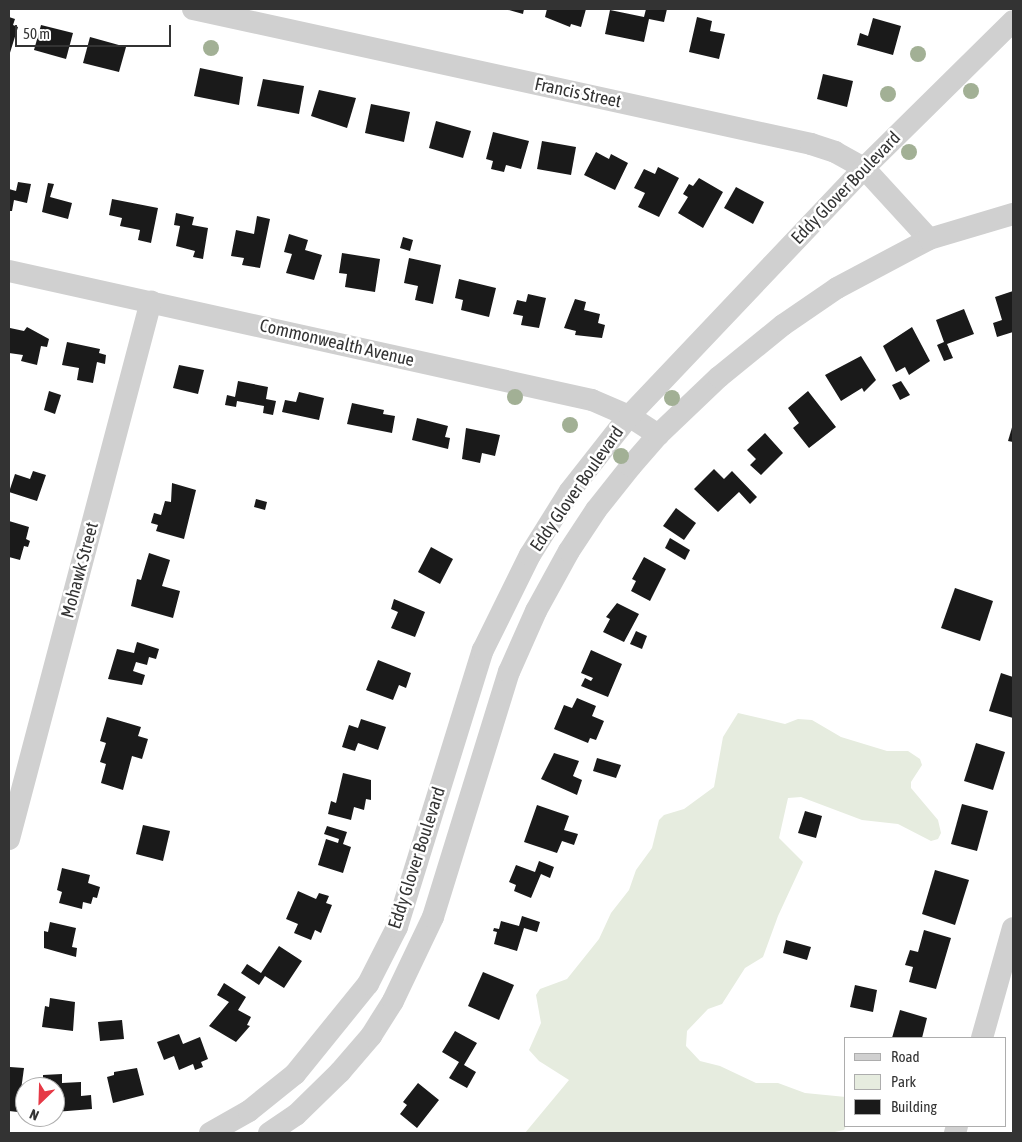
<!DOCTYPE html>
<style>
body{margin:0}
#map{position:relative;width:1022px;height:1142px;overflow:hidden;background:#fff;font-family:"Asap Condensed",sans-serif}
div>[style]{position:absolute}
.green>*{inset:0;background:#e6ecdf}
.building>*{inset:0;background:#1a1a1a}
.minor>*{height:22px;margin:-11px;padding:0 11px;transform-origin:11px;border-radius:11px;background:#d0d0d0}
.trees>*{width:16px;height:16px;margin:-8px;border-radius:50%;background:#a2b095}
span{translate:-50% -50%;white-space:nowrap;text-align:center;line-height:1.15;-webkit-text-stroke:5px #fff;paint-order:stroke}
.street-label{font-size:18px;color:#333}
.frame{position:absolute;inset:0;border:10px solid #333;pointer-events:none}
.legend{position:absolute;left:844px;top:1037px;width:162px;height:90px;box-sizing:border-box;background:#fff;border:1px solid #adadad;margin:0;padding:6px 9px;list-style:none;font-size:15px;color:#333}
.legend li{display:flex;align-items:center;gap:10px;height:25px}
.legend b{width:25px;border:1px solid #adadad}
.north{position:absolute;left:15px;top:1077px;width:50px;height:50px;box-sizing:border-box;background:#fff;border:1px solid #adadad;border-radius:50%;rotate:204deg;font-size:14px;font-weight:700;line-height:20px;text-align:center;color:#333}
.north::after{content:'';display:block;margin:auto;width:18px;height:22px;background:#e63946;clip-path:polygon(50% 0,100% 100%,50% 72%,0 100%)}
.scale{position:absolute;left:15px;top:25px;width:156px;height:22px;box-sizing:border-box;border:2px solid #333;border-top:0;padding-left:6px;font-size:15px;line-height:18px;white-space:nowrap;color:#333;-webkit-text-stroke:4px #fff;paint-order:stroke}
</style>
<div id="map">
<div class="green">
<i style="clip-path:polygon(738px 713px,785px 724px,798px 719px,812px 720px,841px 737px,887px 751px,908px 751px,920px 759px,922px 765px,911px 782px,911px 788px,938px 820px,941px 833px,938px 839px,931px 841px,898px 824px,862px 820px,801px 797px,788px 798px,779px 838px,803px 862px,778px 916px,763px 957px,745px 968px,722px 1004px,708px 1009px,687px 1031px,686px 1046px,700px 1061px,720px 1066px,756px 1083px,778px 1083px,805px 1093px,846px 1097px,846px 1126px,844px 1130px,830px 1133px,525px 1133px,569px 1080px,539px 1061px,529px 1050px,541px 1023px,536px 995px,540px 989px,567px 979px,599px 939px,611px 913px,629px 890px,636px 870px,652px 848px,659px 820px,664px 815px,684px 809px,714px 787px,723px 737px)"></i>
</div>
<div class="building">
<i style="clip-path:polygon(505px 9px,524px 9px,523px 14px)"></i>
<i style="clip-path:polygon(547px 9px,586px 9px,581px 27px,571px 24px,570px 27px,545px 17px)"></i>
<i style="clip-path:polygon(646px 9px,667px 9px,664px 22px,649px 19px,644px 42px,605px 34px,610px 10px,644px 17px)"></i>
<i style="clip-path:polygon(9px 17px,15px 19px,13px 25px,18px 27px,9px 56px)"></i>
<i style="clip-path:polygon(697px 17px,712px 21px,710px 31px,725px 34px,719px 59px,689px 52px)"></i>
<i style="clip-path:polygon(873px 18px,901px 26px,893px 55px,857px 45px,860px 33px,868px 36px)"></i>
<i style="clip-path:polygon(41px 25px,73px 33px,66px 59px,34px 50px)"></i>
<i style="clip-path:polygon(90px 37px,126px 47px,119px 72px,83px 63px)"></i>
<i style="clip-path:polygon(200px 68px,243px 77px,239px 105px,194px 96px)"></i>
<i style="clip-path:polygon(823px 74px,853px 81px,847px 107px,817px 99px)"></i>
<i style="clip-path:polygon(263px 79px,304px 86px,299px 114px,257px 106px)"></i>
<i style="clip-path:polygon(319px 90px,356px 98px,347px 128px,311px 116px)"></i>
<i style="clip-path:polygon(371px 104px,410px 112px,404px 142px,365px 133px)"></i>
<i style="clip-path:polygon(436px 121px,471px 131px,463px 158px,429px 148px)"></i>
<i style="clip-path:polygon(493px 132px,529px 141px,521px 169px,506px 165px,504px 172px,491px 169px,493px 161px,486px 159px)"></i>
<i style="clip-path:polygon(542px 141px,576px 147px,571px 175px,537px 169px)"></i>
<i style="clip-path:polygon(596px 152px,609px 159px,611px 154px,628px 163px,615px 190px,584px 175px)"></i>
<i style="clip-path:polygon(658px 167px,679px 178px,659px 217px,638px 207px,645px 193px,634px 188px,644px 169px,655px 174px)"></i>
<i style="clip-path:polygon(699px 178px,723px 192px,703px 228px,678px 213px,688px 197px,683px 194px,689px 184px,693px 186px)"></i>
<i style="clip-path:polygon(18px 182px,31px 184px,27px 203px,14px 200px,12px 211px,9px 211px,9px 189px,16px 191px)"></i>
<i style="clip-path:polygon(48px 183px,54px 184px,50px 197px,72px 203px,68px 219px,42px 212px)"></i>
<i style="clip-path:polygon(736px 187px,764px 202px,753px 224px,724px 208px)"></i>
<i style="clip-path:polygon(112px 199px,158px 208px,151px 243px,138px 240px,140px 230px,120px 226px,122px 218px,109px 215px)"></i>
<i style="clip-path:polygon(176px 213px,194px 217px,192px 225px,208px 228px,203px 259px,193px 257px,195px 251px,176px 246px,180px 226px,174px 225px)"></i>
<i style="clip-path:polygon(257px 216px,270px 219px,260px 268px,242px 265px,244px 258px,231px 256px,236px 230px,254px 234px)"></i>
<i style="clip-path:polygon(289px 234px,308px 240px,305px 250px,322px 255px,314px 280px,286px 273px,292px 254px,284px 252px)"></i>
<i style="clip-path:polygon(403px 237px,413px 240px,410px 251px,400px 248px)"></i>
<i style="clip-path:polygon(342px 253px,380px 259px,375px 292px,345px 287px,347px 274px,339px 273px)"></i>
<i style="clip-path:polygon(409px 258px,441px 265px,433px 304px,415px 300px,418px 286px,404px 283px)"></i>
<i style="clip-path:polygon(459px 279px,496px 288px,489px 317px,461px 310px,463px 300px,455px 298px)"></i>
<i style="clip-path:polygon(1013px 291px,1013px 332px,997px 337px,993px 323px,1002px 320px,995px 297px)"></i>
<i style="clip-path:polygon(528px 294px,546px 298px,539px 328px,521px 325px,523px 316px,513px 314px,517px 300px,526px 302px)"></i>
<i style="clip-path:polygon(575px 299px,586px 302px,584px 310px,600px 314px,598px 323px,605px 325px,602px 338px,575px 335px,576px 331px,564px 328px)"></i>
<i style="clip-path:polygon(964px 309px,974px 334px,947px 344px,953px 358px,944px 361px,937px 345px,944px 342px,936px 320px)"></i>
<i style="clip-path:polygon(27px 327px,49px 339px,47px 347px,41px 346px,37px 365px,21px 361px,23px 355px,9px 353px,10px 328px,24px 331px)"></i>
<i style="clip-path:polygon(912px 327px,930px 361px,909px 375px,905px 367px,896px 372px,883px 346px)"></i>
<i style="clip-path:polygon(67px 342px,100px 349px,99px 353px,106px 355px,105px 364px,97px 362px,93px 383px,77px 380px,79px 368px,62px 365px)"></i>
<i style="clip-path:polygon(861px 356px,876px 380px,864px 392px,862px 388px,841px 401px,825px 375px)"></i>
<i style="clip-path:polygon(179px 365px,204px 370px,198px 394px,173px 388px)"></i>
<i style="clip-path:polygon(238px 381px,268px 387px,266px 399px,276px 401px,273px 415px,263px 413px,264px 406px,237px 401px,236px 407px,225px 405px,227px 395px,235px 397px)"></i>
<i style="clip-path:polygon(901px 381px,910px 395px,900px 400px,892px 385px)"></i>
<i style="clip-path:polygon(49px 391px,61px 395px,55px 414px,44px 410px)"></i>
<i style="clip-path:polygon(808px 391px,836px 427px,809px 448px,793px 428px,799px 423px,788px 408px)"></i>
<i style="clip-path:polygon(299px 392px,324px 398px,319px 420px,282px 412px,285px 400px,296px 402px)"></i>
<i style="clip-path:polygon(352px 403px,384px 410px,383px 414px,395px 416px,392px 433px,347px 424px)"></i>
<i style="clip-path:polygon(417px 418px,448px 426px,445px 437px,450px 438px,448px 449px,412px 440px)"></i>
<i style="clip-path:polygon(1013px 424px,1013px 442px,1008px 441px)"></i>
<i style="clip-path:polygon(466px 428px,500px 435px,495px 456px,482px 453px,480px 463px,462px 459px)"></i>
<i style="clip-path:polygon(765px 433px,783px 453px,761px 475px,750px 465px,756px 459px,747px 450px)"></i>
<i style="clip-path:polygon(714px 469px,724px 479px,732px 471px,757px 497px,750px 504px,739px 492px,718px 512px,694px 489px)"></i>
<i style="clip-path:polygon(33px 471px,46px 475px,37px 501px,9px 492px,15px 474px,30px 479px)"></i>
<i style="clip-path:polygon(172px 483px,196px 490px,184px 539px,156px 531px,158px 525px,151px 523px,154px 513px,161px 515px,165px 501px,171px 502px)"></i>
<i style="clip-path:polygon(256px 499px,267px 502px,265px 510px,254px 507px)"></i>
<i style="clip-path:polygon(676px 508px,696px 523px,684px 540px,663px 526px)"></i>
<i style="clip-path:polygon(9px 521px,29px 527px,26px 539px,30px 541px,28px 547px,24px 546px,20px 560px,9px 557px)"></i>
<i style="clip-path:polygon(670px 538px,690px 550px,685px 560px,665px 548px)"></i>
<i style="clip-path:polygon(431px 547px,453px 559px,440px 584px,418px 572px)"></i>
<i style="clip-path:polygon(149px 553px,170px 560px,162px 586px,180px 591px,173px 618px,131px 606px,137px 579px,141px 580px)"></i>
<i style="clip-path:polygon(644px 557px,666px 569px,650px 601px,631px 591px,636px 581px,632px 579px)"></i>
<i style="clip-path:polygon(955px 588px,993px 601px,980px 641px,941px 628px)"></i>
<i style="clip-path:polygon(394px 599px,425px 612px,415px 637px,391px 628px,398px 612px,391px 609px)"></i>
<i style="clip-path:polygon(617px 603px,639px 614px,624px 642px,603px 632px,610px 619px,606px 617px)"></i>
<i style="clip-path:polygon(636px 631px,647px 636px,642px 649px,630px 644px)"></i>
<i style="clip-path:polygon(137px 642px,159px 649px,156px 659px,149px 657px,147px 665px,136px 662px,133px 671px,145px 675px,142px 685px,108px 679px,117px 649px,134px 653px)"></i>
<i style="clip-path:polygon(591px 650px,622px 664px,608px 697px,581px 686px,585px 678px,591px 681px,593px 678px,581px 673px)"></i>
<i style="clip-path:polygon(378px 660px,411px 673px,406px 688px,399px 685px,393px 700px,366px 690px)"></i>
<i style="clip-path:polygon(1001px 673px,1013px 677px,1013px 718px,989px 711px)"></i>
<i style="clip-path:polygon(577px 698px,596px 706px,592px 716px,604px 721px,596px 740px,590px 738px,588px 743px,554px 729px,564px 705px,572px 708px)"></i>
<i style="clip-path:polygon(107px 717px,141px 727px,138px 736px,148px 739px,142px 759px,132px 756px,123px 790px,101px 783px,106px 764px,100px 762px,106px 743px,100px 741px)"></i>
<i style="clip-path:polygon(361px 719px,386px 727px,378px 750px,358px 743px,355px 751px,342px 747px,349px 725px,358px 728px)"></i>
<i style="clip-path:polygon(976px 743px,1005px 752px,993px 790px,964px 781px)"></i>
<i style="clip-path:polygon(554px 753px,579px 761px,573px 776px,582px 780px,577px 795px,541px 779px)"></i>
<i style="clip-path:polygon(597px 758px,621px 765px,616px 778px,593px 771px)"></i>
<i style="clip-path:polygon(343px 773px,371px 780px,371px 800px,366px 799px,364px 810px,354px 807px,351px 820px,328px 814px,331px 801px,336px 803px)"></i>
<i style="clip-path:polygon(962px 804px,988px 811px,977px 851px,951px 844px)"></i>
<i style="clip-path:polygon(537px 805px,569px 816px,564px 830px,578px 834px,574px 845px,562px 841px,557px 853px,524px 842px)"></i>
<i style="clip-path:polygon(805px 811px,822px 816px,816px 838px,798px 833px)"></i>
<i style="clip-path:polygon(143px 825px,170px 831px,163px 861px,136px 854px)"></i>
<i style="clip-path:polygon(327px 826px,347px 832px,343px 844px,351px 847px,343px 873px,318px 865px,326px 839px,338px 843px,339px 839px,324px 834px)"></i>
<i style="clip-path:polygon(539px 861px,554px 867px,550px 878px,541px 874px,531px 898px,514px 891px,516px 885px,509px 882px,516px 865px,535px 872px)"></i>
<i style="clip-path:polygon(62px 868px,90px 875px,88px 883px,100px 887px,97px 898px,93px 897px,91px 904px,83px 902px,82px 909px,59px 903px,62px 892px,57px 890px)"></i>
<i style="clip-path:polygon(935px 870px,969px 880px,955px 925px,922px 914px)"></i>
<i style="clip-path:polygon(298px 891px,316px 899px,319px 893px,329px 896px,326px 903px,332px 905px,321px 933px,315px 930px,311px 940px,294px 933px,298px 924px,286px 919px)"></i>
<i style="clip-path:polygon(522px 916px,540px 922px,537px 932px,524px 928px,517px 951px,494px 944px,497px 932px,493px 931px,494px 928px,499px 929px,501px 921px,519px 926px)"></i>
<i style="clip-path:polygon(50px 922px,76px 928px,72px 947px,77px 948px,76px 957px,44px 948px,44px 931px,48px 932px)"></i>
<i style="clip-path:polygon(924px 930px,951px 938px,936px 989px,909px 982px,913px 967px,905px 965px,910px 950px,918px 952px)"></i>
<i style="clip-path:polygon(786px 940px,811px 947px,807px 960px,783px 953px)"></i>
<i style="clip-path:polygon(279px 946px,302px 961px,284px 988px,265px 976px,259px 985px,241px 973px,247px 964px,261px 973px)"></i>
<i style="clip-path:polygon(483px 972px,514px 985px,499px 1020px,468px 1006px)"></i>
<i style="clip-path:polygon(224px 983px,246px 997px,238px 1010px,251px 1017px,247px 1025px,250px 1026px,236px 1042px,209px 1026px,229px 1002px,217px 995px)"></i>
<i style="clip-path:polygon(855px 985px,877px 990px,873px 1012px,850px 1007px)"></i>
<i style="clip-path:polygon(50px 998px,75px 1002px,73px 1031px,42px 1027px,45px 1006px,49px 1007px)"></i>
<i style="clip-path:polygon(900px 1010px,927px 1018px,922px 1038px,892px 1038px)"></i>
<i style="clip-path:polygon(122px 1020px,124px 1039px,100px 1041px,98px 1022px)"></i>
<i style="clip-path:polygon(455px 1031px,477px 1043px,464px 1065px,476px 1072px,467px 1088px,449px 1078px,459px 1062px,442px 1052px)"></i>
<i style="clip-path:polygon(179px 1034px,183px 1044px,200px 1037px,208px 1059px,201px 1062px,203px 1067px,195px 1070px,193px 1064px,179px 1070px,174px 1056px,164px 1060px,157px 1042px)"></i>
<i style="clip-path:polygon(10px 1067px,24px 1068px,18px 1112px,9px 1111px)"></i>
<i style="clip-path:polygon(137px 1068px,144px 1095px,113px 1103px,107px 1077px,114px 1075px,114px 1072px)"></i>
<i style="clip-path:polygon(62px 1074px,62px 1083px,81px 1082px,81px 1096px,91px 1095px,92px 1109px,55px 1112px,55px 1087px,40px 1087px,40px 1084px,43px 1084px,43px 1075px)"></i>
<i style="clip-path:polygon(418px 1083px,439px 1100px,417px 1128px,400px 1114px,407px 1105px,403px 1102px)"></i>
</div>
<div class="minor">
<i style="left:193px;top:9px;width:633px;rotate:12.32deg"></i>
<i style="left:811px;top:144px;width:25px;rotate:18deg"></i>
<i style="left:835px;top:152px;width:33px;rotate:29deg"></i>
<i style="left:864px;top:168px;width:96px;rotate:47.5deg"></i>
<i style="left:9px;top:271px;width:597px;rotate:12.48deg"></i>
<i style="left:592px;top:400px;width:40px;rotate:23.4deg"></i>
<i style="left:629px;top:416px;width:35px;rotate:33deg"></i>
<i style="left:9px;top:839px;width:556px;rotate:-75.21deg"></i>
<i style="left:982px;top:1038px;width:114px;rotate:-74.3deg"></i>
<i style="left:210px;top:1133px;width:45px;rotate:-29.4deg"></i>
<i style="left:249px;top:1111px;width:59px;rotate:-38.8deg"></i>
<i style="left:295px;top:1074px;width:116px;rotate:-51deg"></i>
<i style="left:368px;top:984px;width:64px;rotate:-63deg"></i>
<i style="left:397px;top:927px;width:290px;rotate:-72.8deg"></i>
<i style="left:483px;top:650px;width:106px;rotate:-63.7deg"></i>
<i style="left:530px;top:555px;width:75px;rotate:-58deg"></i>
<i style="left:570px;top:491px;width:95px;rotate:-51.8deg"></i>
<i style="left:629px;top:416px;width:342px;rotate:-46.5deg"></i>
<i style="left:864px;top:168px;width:209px;rotate:-44.6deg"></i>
<i style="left:269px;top:1133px;width:32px;rotate:-34deg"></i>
<i style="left:296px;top:1115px;width:62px;rotate:-44.3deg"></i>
<i style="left:340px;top:1072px;width:48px;rotate:-49.3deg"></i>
<i style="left:371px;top:1036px;width:41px;rotate:-57.8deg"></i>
<i style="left:393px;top:1001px;width:93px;rotate:-64.5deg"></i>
<i style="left:433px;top:917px;width:257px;rotate:-72.8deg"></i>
<i style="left:509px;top:672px;width:67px;rotate:-66.1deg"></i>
<i style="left:536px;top:611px;width:68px;rotate:-61.2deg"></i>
<i style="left:569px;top:551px;width:49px;rotate:-56.6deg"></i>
<i style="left:596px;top:510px;width:56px;rotate:-51.5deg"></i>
<i style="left:631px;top:466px;width:41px;rotate:-48.9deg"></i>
<i style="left:658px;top:435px;width:84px;rotate:-43.6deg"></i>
<i style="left:719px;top:377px;width:82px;rotate:-39.1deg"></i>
<i style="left:783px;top:325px;width:65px;rotate:-34.4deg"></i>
<i style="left:837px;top:288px;width:104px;rotate:-28deg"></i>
<i style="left:929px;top:239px;width:88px;rotate:-16.6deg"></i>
<i style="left:955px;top:1133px;width:7px;rotate:-74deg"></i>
</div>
<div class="trees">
<i style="left:211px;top:48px"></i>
<i style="left:918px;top:54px"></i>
<i style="left:971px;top:91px"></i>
<i style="left:888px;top:94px"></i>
<i style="left:909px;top:152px"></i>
<i style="left:515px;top:397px"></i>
<i style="left:672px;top:398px"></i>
<i style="left:570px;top:425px"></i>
<i style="left:621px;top:456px"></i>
</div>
<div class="street-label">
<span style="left:578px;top:93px;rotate:12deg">Francis Street</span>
<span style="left:846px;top:188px;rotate:-46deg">Eddy Glover Boulevard</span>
<span style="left:337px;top:343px;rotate:13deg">Commonwealth Avenue</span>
<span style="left:577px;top:489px;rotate:-55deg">Eddy Glover Boulevard</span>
<span style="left:80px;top:570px;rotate:-75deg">Mohawk Street</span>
<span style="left:417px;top:858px;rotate:-72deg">Eddy Glover Boulevard</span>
</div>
<div class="frame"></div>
<ul class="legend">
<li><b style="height:6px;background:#d0d0d0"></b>Road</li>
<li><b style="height:14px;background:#e6ecdf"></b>Park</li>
<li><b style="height:14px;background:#1a1a1a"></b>Building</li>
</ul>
<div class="north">N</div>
<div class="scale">50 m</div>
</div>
